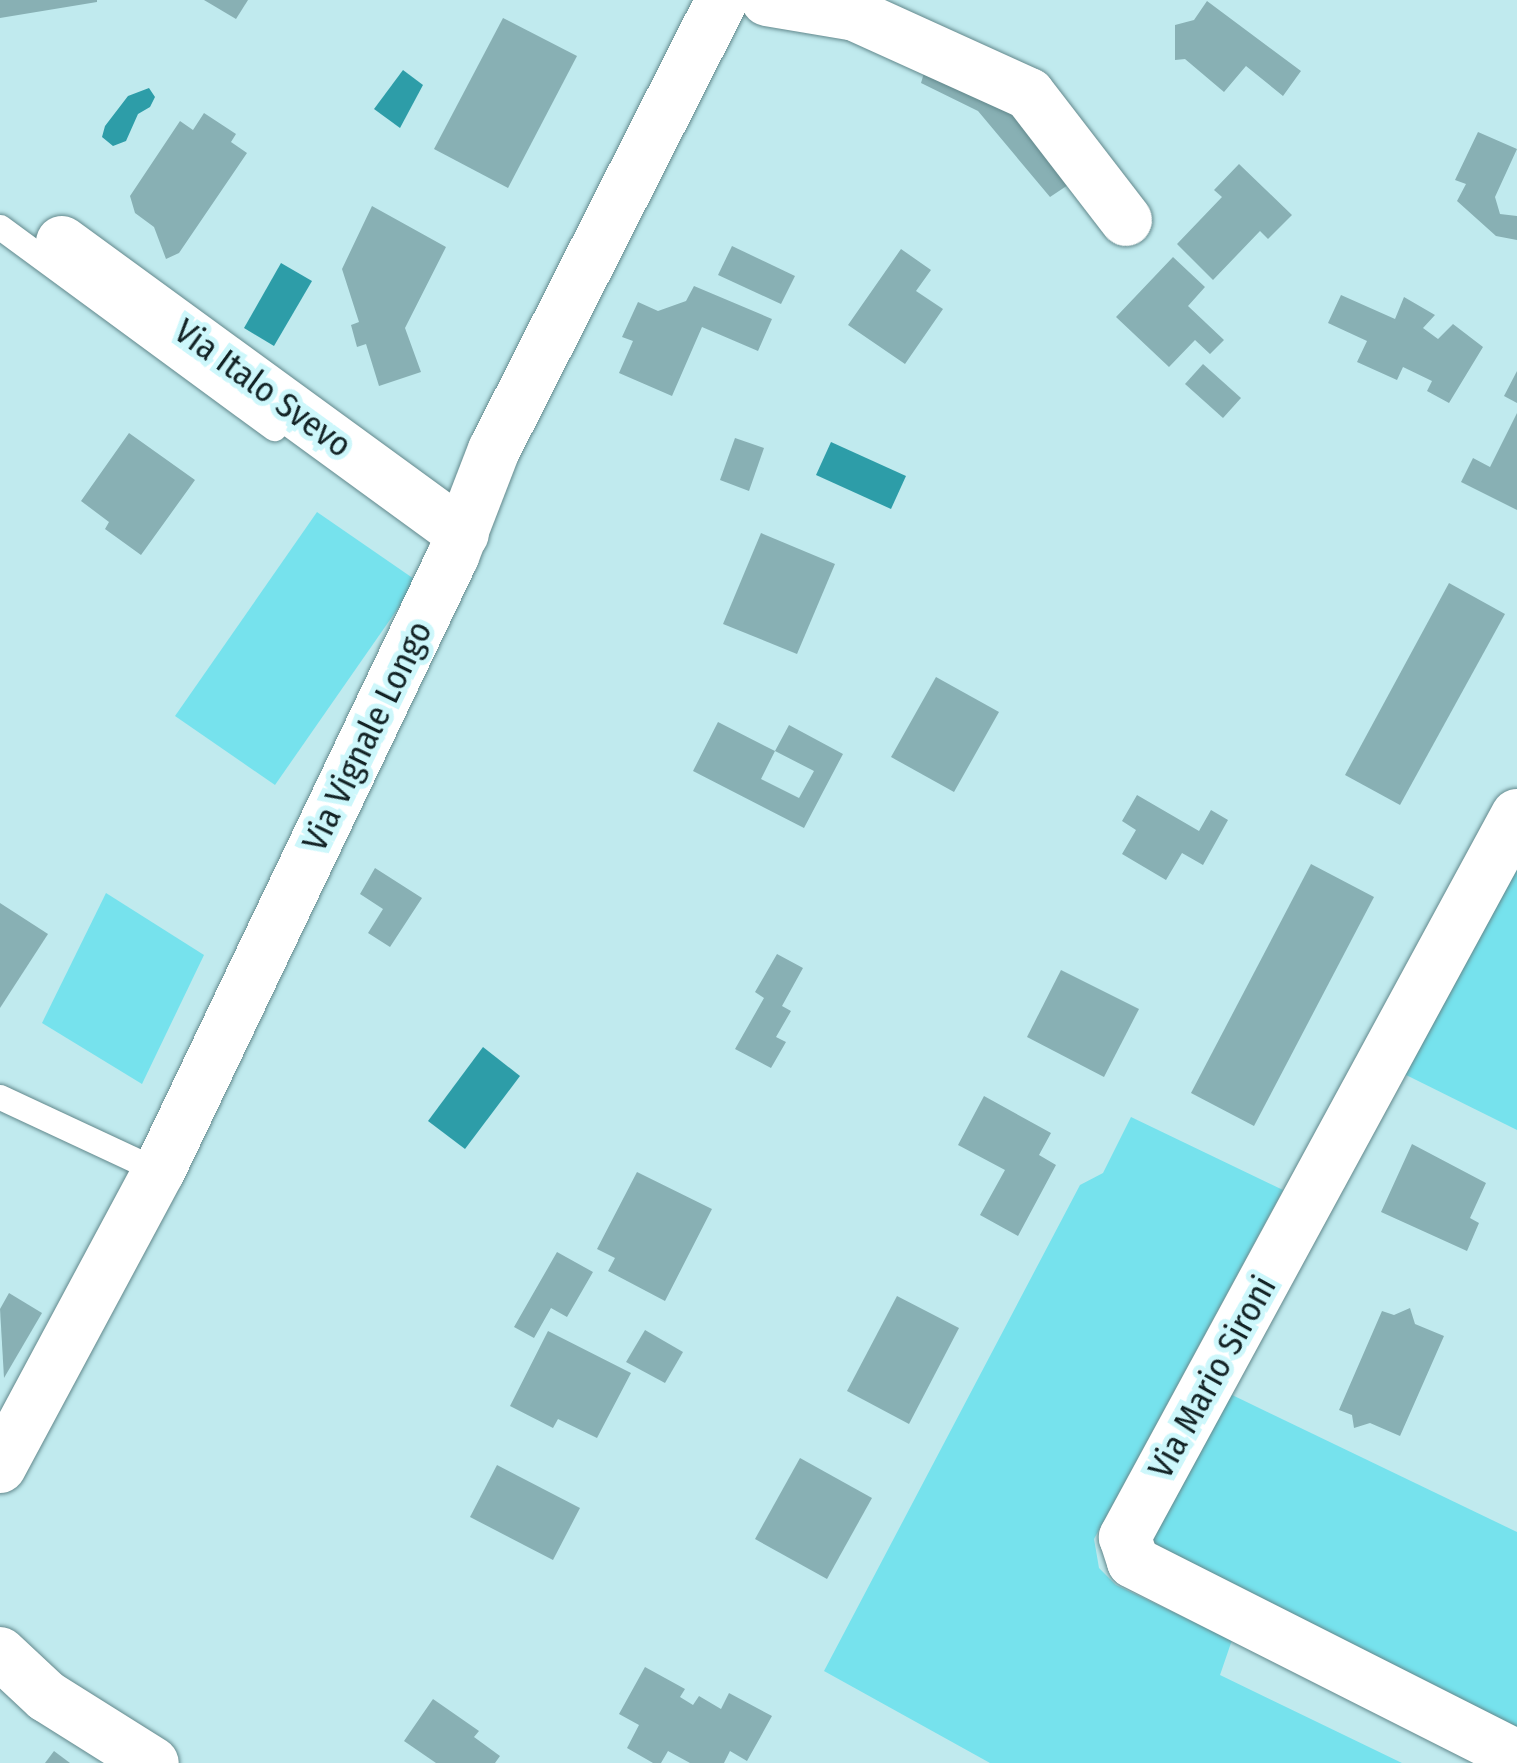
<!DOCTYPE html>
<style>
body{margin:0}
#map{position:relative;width:1517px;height:1763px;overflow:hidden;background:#c0eaee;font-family:"Fira Sans Condensed",sans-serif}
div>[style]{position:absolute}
.green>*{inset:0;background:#76e2ed}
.water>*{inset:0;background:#2d9da8}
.building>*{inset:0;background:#88b0b4}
.roads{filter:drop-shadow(0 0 2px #62888c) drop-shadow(0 0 2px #62888c)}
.lane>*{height:25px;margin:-12.5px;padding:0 12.5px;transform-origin:12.5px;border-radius:12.5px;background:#fff}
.street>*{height:52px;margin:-26px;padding:0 26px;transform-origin:26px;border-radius:26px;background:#fff}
span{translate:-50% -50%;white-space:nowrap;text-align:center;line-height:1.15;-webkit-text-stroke:10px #cdf7fb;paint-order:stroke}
.street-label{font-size:35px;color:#132325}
</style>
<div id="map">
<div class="green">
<i style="clip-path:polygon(317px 512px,417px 581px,275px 785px,175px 716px)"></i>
<i style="clip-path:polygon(1517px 850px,1517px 1130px,1396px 1070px)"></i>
<i style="clip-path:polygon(106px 893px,204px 955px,142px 1084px,42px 1023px)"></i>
<i style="clip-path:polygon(1131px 1117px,1283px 1190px,1094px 1539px,1099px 1568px,1116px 1585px,1232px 1640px,1220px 1675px,1402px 1763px,990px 1763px,824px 1671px,1080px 1185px,1103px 1173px)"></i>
<i style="clip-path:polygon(1226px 1392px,1517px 1532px,1517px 1731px,1146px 1540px)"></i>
</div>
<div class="water">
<i style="clip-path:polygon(403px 70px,423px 85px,400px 128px,374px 109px)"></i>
<i style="clip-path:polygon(149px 88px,155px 97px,150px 107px,138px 114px,126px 141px,113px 146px,102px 137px,105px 126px,128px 96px)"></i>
<i style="clip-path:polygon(281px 263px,312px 281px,274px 346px,244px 328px)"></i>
<i style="clip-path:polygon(831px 442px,906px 476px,891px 509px,816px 475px)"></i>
<i style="clip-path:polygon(483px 1047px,520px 1076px,465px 1149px,428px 1121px)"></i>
</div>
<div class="building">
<i style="clip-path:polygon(0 0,97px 0,97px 2px,0 18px)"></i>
<i style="clip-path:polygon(204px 0,248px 0,236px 19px)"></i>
<i style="clip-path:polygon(1207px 1px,1301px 71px,1283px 96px,1246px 66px,1224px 92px,1185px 59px,1175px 60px,1175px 25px,1194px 20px)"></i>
<i style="clip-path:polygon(503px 18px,577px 56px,508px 188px,434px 149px)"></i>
<i style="clip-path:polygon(927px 63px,1017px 106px,1068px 185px,1050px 197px,978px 111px,921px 83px)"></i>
<i style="clip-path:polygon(204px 113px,236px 134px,231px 142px,247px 153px,179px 253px,166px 259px,154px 227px,135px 213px,130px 196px,180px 121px,193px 130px)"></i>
<i style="clip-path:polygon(1478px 132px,1517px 149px,1495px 197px,1500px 214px,1517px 216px,1517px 240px,1496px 236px,1457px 201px,1466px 184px,1455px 180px)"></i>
<i style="clip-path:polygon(1239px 164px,1292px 215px,1268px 239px,1260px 231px,1213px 280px,1177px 244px,1222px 197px,1214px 190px)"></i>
<i style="clip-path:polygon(372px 206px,446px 247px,405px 328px,421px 372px,379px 386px,366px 344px,357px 347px,351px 325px,359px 322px,342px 269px)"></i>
<i style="clip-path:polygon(732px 246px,795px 276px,781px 304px,718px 275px)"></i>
<i style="clip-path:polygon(901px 249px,931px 270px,916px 291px,943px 309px,905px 364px,848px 325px)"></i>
<i style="clip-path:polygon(1173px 257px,1205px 287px,1188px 306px,1224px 340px,1210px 354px,1195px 340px,1169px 367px,1116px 317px)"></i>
<i style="clip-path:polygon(694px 286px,772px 319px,758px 351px,702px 327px,672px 396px,619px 373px,633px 341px,622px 337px,638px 302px,658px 311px,686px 301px)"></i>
<i style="clip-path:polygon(1341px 295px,1395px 319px,1404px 297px,1435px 315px,1423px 328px,1438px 339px,1453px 324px,1483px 347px,1449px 403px,1427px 391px,1432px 381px,1403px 367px,1397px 380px,1357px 362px,1367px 341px,1328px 323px)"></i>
<i style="clip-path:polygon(1203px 364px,1241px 398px,1223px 418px,1185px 384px)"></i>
<i style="clip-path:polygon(1517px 371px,1517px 403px,1504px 396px)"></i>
<i style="clip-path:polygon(1517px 413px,1517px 510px,1461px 482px,1473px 458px,1490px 467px)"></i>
<i style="clip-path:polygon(129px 433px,195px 480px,141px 555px,105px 529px,109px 522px,81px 501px)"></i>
<i style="clip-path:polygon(735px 438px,764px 448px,749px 491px,720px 480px)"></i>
<i style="clip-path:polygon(761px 533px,835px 564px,797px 654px,723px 624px)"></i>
<i style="clip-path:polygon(1449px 583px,1505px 614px,1400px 805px,1345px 775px)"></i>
<i style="clip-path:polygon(936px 677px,999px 712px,954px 792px,891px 757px)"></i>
<i style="clip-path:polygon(718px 722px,775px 751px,761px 779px,799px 798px,814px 771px,775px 751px,789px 725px,843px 754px,804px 828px,693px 771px)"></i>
<i style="clip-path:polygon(1137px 795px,1199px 831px,1211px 810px,1228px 820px,1203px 865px,1182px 853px,1166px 880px,1122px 854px,1136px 830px,1122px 821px)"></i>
<i style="clip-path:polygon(1311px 864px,1374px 897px,1254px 1126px,1191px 1093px)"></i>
<i style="clip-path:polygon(375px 868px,422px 898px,390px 947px,368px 933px,383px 909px,360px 894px)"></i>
<i style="clip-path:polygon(0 903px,48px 934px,0 1008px)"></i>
<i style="clip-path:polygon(777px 954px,803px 968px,782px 1006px,791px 1011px,776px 1037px,786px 1042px,771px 1068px,735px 1049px,764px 998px,755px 992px)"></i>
<i style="clip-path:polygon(1061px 970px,1139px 1009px,1104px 1077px,1027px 1037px)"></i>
<i style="clip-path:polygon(984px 1096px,1051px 1133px,1039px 1155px,1056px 1165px,1018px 1236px,980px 1215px,1005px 1170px,958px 1145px)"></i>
<i style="clip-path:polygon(1412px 1144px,1486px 1183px,1470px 1218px,1479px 1223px,1467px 1251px,1381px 1212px)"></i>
<i style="clip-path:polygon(637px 1172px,712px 1209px,665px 1301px,608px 1271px,615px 1258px,597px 1249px)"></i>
<i style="clip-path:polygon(557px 1252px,593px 1272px,567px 1317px,551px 1308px,534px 1338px,514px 1327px)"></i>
<i style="clip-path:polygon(9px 1293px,42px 1313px,4px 1378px,0 1309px)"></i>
<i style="clip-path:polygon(897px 1296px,959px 1328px,909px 1424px,847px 1391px)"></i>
<i style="clip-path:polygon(1410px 1308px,1415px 1324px,1444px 1336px,1400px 1436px,1370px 1423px,1354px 1428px,1352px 1415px,1339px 1410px,1382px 1311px,1394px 1315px)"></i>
<i style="clip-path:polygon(645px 1330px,683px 1352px,665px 1383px,626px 1362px)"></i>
<i style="clip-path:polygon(548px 1331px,631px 1373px,597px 1438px,558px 1419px,553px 1428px,510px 1406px)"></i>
<i style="clip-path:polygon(800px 1458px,872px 1498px,827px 1579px,755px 1539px)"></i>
<i style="clip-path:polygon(497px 1465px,580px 1508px,553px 1560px,470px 1517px)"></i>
<i style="clip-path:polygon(645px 1667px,685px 1689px,680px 1697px,693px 1705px,699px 1696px,721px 1709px,729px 1693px,772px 1716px,747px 1761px,730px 1751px,724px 1763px,690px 1763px,668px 1751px,661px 1763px,653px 1763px,627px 1748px,639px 1725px,619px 1714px)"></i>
<i style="clip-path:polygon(433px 1699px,479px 1731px,474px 1737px,500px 1756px,495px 1763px,436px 1763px,404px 1741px)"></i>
<i style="clip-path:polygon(54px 1751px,70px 1763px,45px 1763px)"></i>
</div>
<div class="roads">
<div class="lane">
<i style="left:0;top:227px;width:340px;rotate:36.3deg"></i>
<i style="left:0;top:1097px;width:175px;rotate:25deg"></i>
</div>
<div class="street">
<i style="left:767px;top:0;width:89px;rotate:9.7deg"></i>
<i style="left:855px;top:15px;width:191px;rotate:24.4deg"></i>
<i style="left:1029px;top:94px;width:159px;rotate:52.4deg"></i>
<i style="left:62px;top:242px;width:496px;rotate:36.1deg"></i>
<i style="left:1517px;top:815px;width:822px;rotate:118.5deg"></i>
<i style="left:1125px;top:1537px;width:26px;rotate:72deg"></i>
<i style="left:1133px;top:1562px;width:430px;rotate:26.8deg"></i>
<i style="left:0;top:1467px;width:336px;rotate:-61.8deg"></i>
<i style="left:159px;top:1171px;width:682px;rotate:-64.45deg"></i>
<i style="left:453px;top:556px;width:114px;rotate:-68.9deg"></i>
<i style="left:494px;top:450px;width:504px;rotate:-63.13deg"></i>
<i style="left:0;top:1653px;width:63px;rotate:43.1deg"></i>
<i style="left:46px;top:1696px;width:126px;rotate:32.1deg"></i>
</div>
</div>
<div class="street-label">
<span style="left:263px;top:388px;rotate:36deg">Via Italo Svevo</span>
<span style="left:367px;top:736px;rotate:-64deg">Via Vignale Longo</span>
<span style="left:1212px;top:1377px;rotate:-61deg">Via Mario Sironi</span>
</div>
</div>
